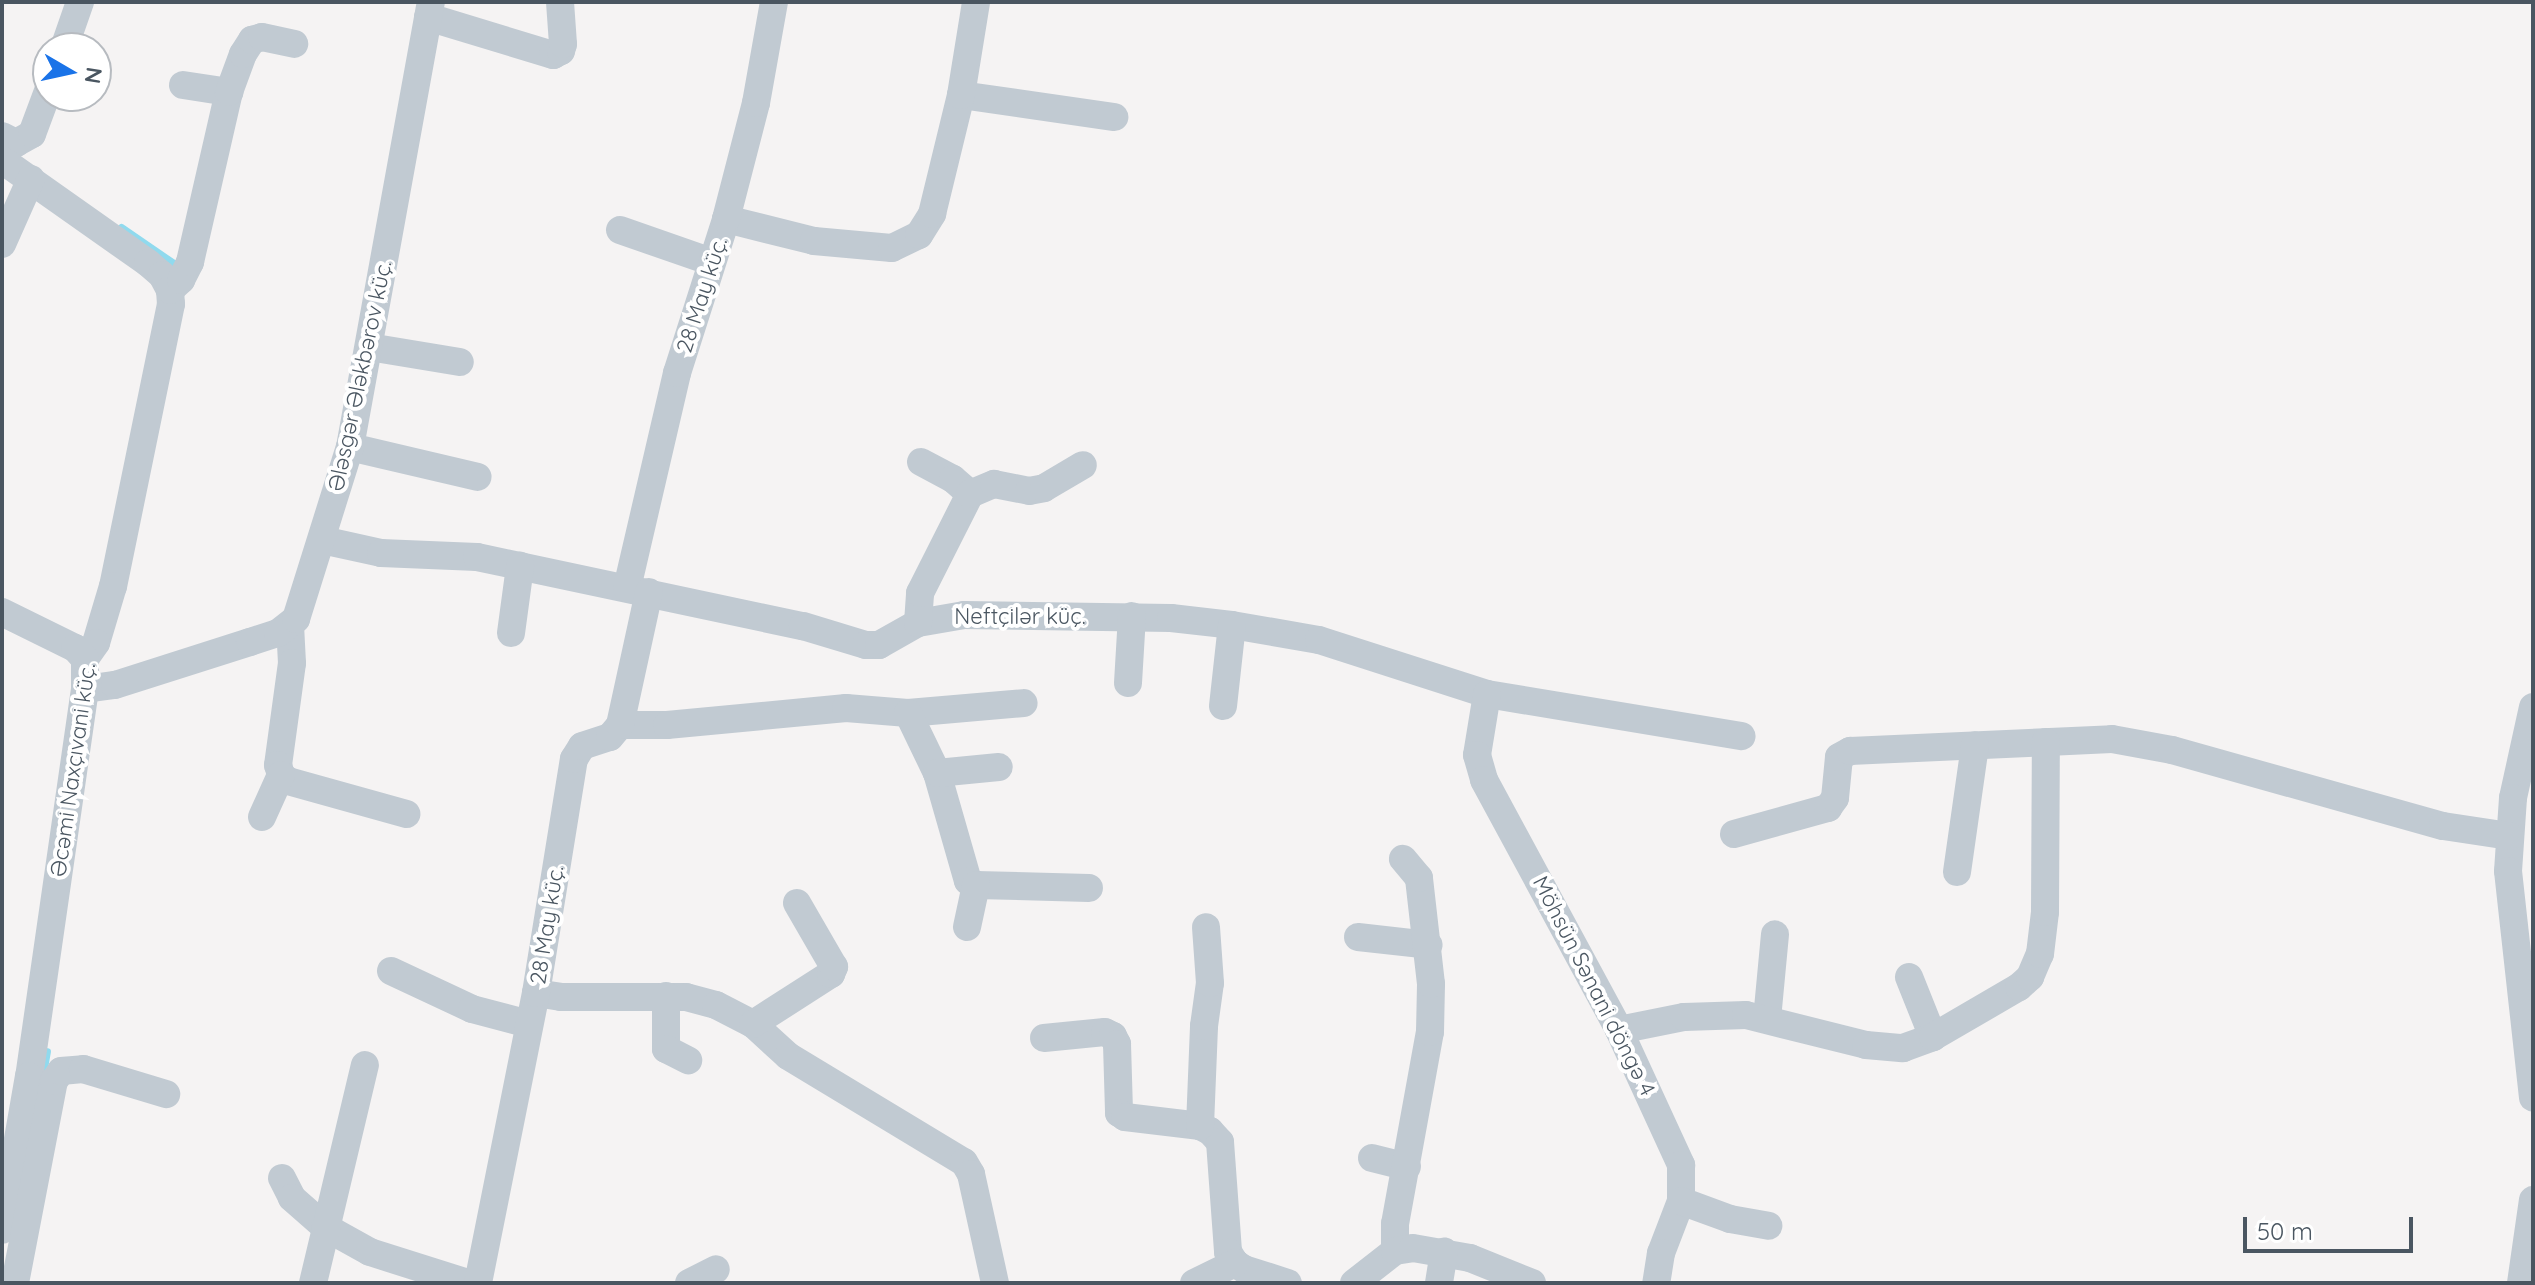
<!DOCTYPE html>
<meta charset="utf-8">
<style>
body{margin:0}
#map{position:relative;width:2535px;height:1285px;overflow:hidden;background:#f5f3f3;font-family:Quicksand,sans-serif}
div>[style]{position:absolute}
.stream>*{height:7px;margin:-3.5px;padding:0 3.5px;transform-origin:3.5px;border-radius:3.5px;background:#90daee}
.minor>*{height:28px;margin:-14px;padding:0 14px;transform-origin:14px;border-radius:14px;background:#c1cad2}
span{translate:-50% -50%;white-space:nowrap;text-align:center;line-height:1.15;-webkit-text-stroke:8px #fff;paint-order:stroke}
.street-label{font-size:22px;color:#4a5661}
.frame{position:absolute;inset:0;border:4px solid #4a5661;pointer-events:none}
.north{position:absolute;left:32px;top:32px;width:80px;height:80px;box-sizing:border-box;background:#fff;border:2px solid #b7bbc0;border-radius:50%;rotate:99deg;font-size:22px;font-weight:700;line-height:32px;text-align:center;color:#4a5661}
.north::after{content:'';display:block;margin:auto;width:28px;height:36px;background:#1a73e8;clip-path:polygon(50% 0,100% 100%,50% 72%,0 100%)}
.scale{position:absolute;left:2243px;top:1217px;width:170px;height:36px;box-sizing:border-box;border:4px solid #4a5661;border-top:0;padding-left:10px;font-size:24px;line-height:28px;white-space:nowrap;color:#4a5661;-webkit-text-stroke:6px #fff;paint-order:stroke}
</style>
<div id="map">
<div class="stream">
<i style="left:121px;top:227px;width:65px;rotate:34.4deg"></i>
<i style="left:44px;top:1068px;width:17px;rotate:-80deg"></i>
</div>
<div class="minor">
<i style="left:428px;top:17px;width:131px;rotate:16.9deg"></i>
<i style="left:553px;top:55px;width:9px;rotate:-27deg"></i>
<i style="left:561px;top:51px;width:7px;rotate:-74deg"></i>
<i style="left:563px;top:44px;width:42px;rotate:-94.1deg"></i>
<i style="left:64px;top:48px;width:49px;rotate:-70.8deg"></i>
<i style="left:183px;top:85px;width:47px;rotate:8.7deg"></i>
<i style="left:961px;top:95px;width:155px;rotate:8.2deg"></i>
<i style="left:2px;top:136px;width:16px;rotate:27deg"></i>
<i style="left:16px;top:143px;width:18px;rotate:-29deg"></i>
<i style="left:32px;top:134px;width:46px;rotate:-69.6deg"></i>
<i style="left:2px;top:160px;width:179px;rotate:35.2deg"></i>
<i style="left:148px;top:263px;width:18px;rotate:41deg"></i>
<i style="left:162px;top:275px;width:17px;rotate:62deg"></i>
<i style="left:170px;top:290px;width:14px;rotate:86deg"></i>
<i style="left:171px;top:304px;width:288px;rotate:101.6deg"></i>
<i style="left:113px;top:586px;width:59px;rotate:106.6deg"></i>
<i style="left:96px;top:643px;width:19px;rotate:125deg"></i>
<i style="left:85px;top:659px;width:30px;rotate:90deg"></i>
<i style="left:85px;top:689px;width:391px;rotate:98.2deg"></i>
<i style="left:29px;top:1076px;width:156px;rotate:99.9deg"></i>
<i style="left:726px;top:219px;width:91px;rotate:14deg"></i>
<i style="left:814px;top:241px;width:78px;rotate:5.1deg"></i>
<i style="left:892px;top:248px;width:30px;rotate:-26deg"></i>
<i style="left:919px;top:235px;width:25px;rotate:-58deg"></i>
<i style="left:932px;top:214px;width:122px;rotate:-76.3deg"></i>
<i style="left:961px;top:95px;width:94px;rotate:-80.8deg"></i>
<i style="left:620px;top:230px;width:97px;rotate:19.2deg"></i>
<i style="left:2px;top:244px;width:71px;rotate:-66deg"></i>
<i style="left:170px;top:290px;width:15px;rotate:-42deg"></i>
<i style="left:181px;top:280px;width:20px;rotate:-63deg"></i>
<i style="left:190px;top:262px;width:174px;rotate:-77.1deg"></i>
<i style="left:229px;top:92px;width:40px;rotate:-69.8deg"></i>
<i style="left:243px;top:54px;width:17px;rotate:-57deg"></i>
<i style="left:252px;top:40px;width:10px;rotate:-17deg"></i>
<i style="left:262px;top:37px;width:33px;rotate:12deg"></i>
<i style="left:369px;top:347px;width:92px;rotate:9.4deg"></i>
<i style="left:350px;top:447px;width:131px;rotate:13.2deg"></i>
<i style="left:921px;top:462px;width:36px;rotate:28deg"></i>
<i style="left:953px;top:479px;width:23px;rotate:41deg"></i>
<i style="left:322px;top:540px;width:60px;rotate:12.4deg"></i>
<i style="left:381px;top:553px;width:96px;rotate:2.4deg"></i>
<i style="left:477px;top:557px;width:333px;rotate:12deg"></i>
<i style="left:803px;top:626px;width:66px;rotate:16.8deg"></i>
<i style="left:866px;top:645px;width:13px"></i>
<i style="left:879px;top:645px;width:45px;rotate:-29.4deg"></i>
<i style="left:918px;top:623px;width:47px;rotate:-9.9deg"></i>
<i style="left:964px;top:615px;width:207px;rotate:0.8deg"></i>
<i style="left:1171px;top:618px;width:61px;rotate:6.5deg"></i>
<i style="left:1232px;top:625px;width:88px;rotate:9.8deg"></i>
<i style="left:1319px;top:640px;width:176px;rotate:17.8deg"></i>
<i style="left:1487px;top:694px;width:258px;rotate:9.4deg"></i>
<i style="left:627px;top:588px;width:221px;rotate:-76.9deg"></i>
<i style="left:677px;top:373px;width:162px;rotate:-72.3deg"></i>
<i style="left:726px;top:219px;width:120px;rotate:-75.5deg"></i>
<i style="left:756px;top:103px;width:103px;rotate:-79.9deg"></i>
<i style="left:2px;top:612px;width:81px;rotate:26.3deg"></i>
<i style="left:75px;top:648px;width:15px;rotate:48deg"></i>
<i style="left:918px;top:623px;width:30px;rotate:-86deg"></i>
<i style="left:920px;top:593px;width:111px;rotate:-63.2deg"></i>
<i style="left:970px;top:494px;width:26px;rotate:-23deg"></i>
<i style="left:994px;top:484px;width:36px;rotate:11deg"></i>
<i style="left:1029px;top:491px;width:15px;rotate:-11deg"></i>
<i style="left:1044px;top:488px;width:45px;rotate:-30.5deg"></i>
<i style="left:290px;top:625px;width:38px;rotate:87deg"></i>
<i style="left:292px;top:663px;width:103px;rotate:97.8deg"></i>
<i style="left:278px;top:765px;width:10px;rotate:73deg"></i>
<i style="left:281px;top:775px;width:9px;rotate:41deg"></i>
<i style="left:288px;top:781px;width:123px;rotate:15.6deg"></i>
<i style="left:511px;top:633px;width:68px;rotate:-82.3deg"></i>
<i style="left:1128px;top:683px;width:67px;rotate:-86.6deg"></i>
<i style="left:85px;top:689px;width:30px;rotate:-8deg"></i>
<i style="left:115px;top:685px;width:142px;rotate:-17.7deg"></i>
<i style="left:250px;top:642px;width:29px;rotate:-18deg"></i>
<i style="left:278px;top:633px;width:23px;rotate:-38deg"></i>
<i style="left:296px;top:619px;width:180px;rotate:-72.6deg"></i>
<i style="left:350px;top:447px;width:452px;rotate:-79.7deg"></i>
<i style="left:1487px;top:694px;width:62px;rotate:99.3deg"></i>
<i style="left:1477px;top:755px;width:26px;rotate:74deg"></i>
<i style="left:1484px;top:780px;width:284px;rotate:61.6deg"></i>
<i style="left:1619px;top:1030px;width:149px;rotate:65.3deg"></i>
<i style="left:1681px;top:1165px;width:36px;rotate:90deg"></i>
<i style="left:1681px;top:1201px;width:56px;rotate:111deg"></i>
<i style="left:1661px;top:1253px;width:30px;rotate:99deg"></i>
<i style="left:1223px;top:706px;width:81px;rotate:-83.7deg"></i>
<i style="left:2533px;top:707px;width:93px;rotate:102.4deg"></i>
<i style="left:2513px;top:798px;width:73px;rotate:93.9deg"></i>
<i style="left:2508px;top:871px;width:228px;rotate:83.7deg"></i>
<i style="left:908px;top:713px;width:116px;rotate:-4.9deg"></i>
<i style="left:620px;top:725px;width:47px"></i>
<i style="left:667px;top:725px;width:180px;rotate:-5.4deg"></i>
<i style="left:846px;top:708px;width:62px;rotate:4.6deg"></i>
<i style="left:908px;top:713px;width:67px;rotate:64.2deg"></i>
<i style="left:937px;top:773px;width:112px;rotate:74deg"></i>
<i style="left:968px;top:881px;width:9px;rotate:27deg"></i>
<i style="left:976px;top:885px;width:113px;rotate:1.5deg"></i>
<i style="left:937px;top:773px;width:62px;rotate:-5.5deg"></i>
<i style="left:262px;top:817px;width:46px;rotate:-65.7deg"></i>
<i style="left:1734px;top:834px;width:98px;rotate:-15.5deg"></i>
<i style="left:1828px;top:808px;width:12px;rotate:-55deg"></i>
<i style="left:1835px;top:798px;width:41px;rotate:-84.4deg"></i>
<i style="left:1839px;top:757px;width:13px;rotate:-29deg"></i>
<i style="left:1850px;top:751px;width:262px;rotate:-2.6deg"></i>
<i style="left:2112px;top:739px;width:61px;rotate:10.4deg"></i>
<i style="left:2172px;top:750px;width:281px;rotate:15.7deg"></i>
<i style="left:2443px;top:826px;width:67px;rotate:8.6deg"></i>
<i style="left:1957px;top:872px;width:128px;rotate:-81.9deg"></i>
<i style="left:967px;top:927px;width:43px;rotate:-77.9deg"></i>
<i style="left:1358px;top:937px;width:71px;rotate:6.4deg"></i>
<i style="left:391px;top:971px;width:89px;rotate:25.1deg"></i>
<i style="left:472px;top:1009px;width:59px;rotate:14.7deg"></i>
<i style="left:1909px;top:977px;width:65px;rotate:68.2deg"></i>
<i style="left:536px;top:993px;width:25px;rotate:9deg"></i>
<i style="left:561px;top:997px;width:125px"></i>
<i style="left:686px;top:997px;width:31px;rotate:15deg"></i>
<i style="left:716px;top:1005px;width:42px;rotate:27.2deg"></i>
<i style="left:753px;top:1024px;width:47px;rotate:42.4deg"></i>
<i style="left:788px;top:1056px;width:205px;rotate:31.1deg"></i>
<i style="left:964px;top:1162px;width:14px;rotate:60deg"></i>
<i style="left:971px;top:1174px;width:112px;rotate:77.6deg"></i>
<i style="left:666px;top:996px;width:53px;rotate:90deg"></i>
<i style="left:666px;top:1049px;width:25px;rotate:27deg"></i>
<i style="left:1767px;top:1019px;width:85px;rotate:-84.6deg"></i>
<i style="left:753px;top:1024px;width:93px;rotate:-32.7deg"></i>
<i style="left:831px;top:974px;width:8px;rotate:-67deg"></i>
<i style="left:834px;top:967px;width:74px;rotate:-120deg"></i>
<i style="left:1619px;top:1030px;width:66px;rotate:-11.3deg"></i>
<i style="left:1684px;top:1017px;width:62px;rotate:-1.8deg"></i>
<i style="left:1746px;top:1015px;width:124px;rotate:14deg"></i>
<i style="left:1866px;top:1045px;width:37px;rotate:5deg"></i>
<i style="left:1903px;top:1048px;width:32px;rotate:-20deg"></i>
<i style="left:1933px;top:1037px;width:99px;rotate:-30.2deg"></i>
<i style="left:2019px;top:987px;width:15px;rotate:-42deg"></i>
<i style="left:2030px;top:977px;width:25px;rotate:-67deg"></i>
<i style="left:2040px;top:954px;width:42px;rotate:-83.2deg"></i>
<i style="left:2045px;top:912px;width:170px;rotate:-89.7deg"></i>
<i style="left:1044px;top:1038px;width:61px;rotate:-5.6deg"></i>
<i style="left:1105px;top:1032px;width:9px;rotate:27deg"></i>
<i style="left:1113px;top:1036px;width:9px;rotate:63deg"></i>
<i style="left:1117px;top:1044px;width:69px;rotate:88.3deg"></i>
<i style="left:1119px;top:1113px;width:7px;rotate:34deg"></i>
<i style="left:1125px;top:1117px;width:76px;rotate:6.8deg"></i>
<i style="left:1200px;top:1126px;width:11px;rotate:27deg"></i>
<i style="left:1210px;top:1131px;width:15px;rotate:48deg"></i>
<i style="left:1220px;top:1142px;width:110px;rotate:85.8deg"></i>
<i style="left:1228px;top:1252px;width:13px;rotate:58deg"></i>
<i style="left:1235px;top:1263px;width:11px;rotate:34deg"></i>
<i style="left:1244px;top:1269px;width:46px;rotate:17.7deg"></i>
<i style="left:1200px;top:1126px;width:100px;rotate:-87.7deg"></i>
<i style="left:1204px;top:1026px;width:43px;rotate:-82.1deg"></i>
<i style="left:1210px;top:983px;width:56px;rotate:-94.1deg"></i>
<i style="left:1372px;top:1158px;width:36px;rotate:14deg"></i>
<i style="left:282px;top:1178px;width:22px;rotate:63deg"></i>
<i style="left:292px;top:1198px;width:44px;rotate:41.3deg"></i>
<i style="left:325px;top:1227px;width:51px;rotate:29.1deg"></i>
<i style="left:370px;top:1252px;width:103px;rotate:17.6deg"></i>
<i style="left:1681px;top:1201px;width:52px;rotate:20.2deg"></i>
<i style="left:1730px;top:1219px;width:39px;rotate:10deg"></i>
<i style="left:1395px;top:1251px;width:27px;rotate:-90deg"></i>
<i style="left:1395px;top:1224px;width:195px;rotate:-79.7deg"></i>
<i style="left:1430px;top:1032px;width:48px;rotate:-88.8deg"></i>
<i style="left:1431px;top:984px;width:107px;rotate:-96.5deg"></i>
<i style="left:1419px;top:878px;width:25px;rotate:-130deg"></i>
<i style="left:15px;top:1283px;width:206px;rotate:-79.1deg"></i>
<i style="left:54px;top:1081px;width:12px;rotate:-55deg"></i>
<i style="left:61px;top:1071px;width:22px;rotate:-5deg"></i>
<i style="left:83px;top:1069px;width:87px;rotate:16.8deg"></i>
<i style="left:313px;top:1283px;width:224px;rotate:-76.6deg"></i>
<i style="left:478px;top:1283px;width:296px;rotate:-78.7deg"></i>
<i style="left:536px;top:993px;width:237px;rotate:-80.8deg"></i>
<i style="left:574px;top:759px;width:15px;rotate:-58deg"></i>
<i style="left:582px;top:746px;width:29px;rotate:-18deg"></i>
<i style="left:610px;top:737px;width:16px;rotate:-50deg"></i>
<i style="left:620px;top:725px;width:136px;rotate:-77.7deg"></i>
<i style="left:689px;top:1283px;width:30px;rotate:-27deg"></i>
<i style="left:1194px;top:1283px;width:46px;rotate:-26deg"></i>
<i style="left:1354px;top:1283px;width:52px;rotate:-38deg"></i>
<i style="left:1395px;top:1251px;width:18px;rotate:-9deg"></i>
<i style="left:1413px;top:1248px;width:58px;rotate:10deg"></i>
<i style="left:1470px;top:1258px;width:67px;rotate:22deg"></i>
<i style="left:1439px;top:1283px;width:32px;rotate:-81deg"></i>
<i style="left:2521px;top:1283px;width:84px;rotate:-81.8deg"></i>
</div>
<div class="street-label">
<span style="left:702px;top:295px;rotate:-72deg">28 May küç.</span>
<span style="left:360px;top:376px;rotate:-78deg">Ələsgər Ələkbərov küç.</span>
<span style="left:1020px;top:617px">Neftçilər küç.</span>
<span style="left:73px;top:770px;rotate:-82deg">Əcəmi Naxçıvani küç.</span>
<span style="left:547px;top:925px;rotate:-81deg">28 May küç.</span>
<span style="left:1594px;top:986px;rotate:63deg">Möhsün Sənani döngə 4</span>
</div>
<div class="frame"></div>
<div class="north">N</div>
<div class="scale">50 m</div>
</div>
